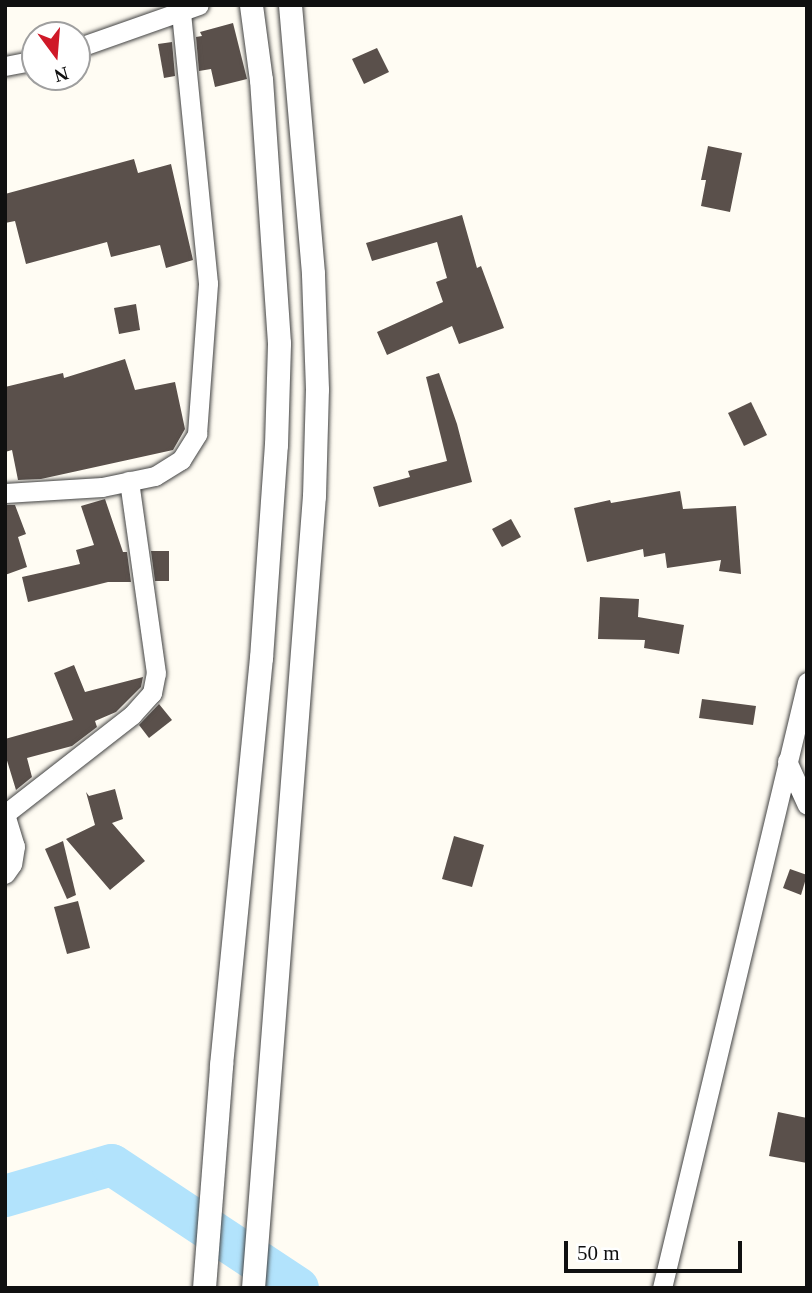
<!DOCTYPE html>
<style>
body{margin:0}
#map{position:relative;width:812px;height:1293px;overflow:hidden;background:#fffcf3;font-family:"Times New Roman",serif}
div>[style]{position:absolute}
.river>*{height:42px;margin:-21px;padding:0 21px;transform-origin:21px;border-radius:21px;background:#b2e3fc}
.building>*{inset:0;background:#5a504b}
.roads{filter:drop-shadow(0 0 2px #434343) drop-shadow(0 0 2px #434343)}
.minor>*{height:19px;margin:-9.5px;padding:0 9.5px;transform-origin:9.5px;border-radius:9.5px;background:#fff}
.tertiary>*{height:23px;margin:-11.5px;padding:0 11.5px;transform-origin:11.5px;border-radius:11.5px;background:#fff}
span{translate:-50% -50%;white-space:nowrap;text-align:center;line-height:1.15;-webkit-text-stroke:7px #fff;paint-order:stroke}
.frame{position:absolute;inset:0;border:7px solid #101010;pointer-events:none}
.north{position:absolute;left:21px;top:21px;width:70px;height:70px;box-sizing:border-box;background:#fff;border:2px solid #9f9f9f;border-radius:50%;rotate:164deg;font-size:19px;font-weight:700;line-height:28px;text-align:center;color:#101010}
.north::after{content:'';display:block;margin:auto;width:24px;height:32px;background:#cf1928;clip-path:polygon(50% 0,100% 100%,50% 72%,0 100%)}
.scale{position:absolute;left:564px;top:1241px;width:178px;height:32px;box-sizing:border-box;border:4px solid #101010;border-top:0;padding-left:9px;font-size:21px;line-height:24px;white-space:nowrap;color:#101010;-webkit-text-stroke:5px #fff;paint-order:stroke}
</style>
<div id="map">
<div class="river">
<i style="left:5px;top:1196px;width:111px;rotate:-16.2deg"></i>
<i style="left:112px;top:1165px;width:223px;rotate:33.5deg"></i>
</div>
<div class="building">
<i style="clip-path:polygon(233px 23px,247px 79px,215px 87px,211px 69px,199px 71px,196px 37px,202px 36px,200px 32px)"></i>
<i style="clip-path:polygon(172px 42px,175px 76px,164px 78px,158px 44px)"></i>
<i style="clip-path:polygon(377px 48px,389px 72px,364px 84px,352px 59px)"></i>
<i style="clip-path:polygon(708px 146px,742px 153px,730px 212px,701px 206px,706px 180px,701px 180px)"></i>
<i style="clip-path:polygon(134px 159px,138px 173px,171px 164px,193px 260px,166px 268px,160px 245px,111px 257px,107px 242px,26px 264px,15px 221px,5px 223px,5px 194px)"></i>
<i style="clip-path:polygon(462px 215px,477px 268px,481px 266px,504px 328px,459px 344px,452px 326px,387px 355px,377px 332px,443px 302px,436px 282px,447px 278px,437px 242px,372px 261px,366px 243px)"></i>
<i style="clip-path:polygon(136px 304px,140px 330px,119px 334px,114px 308px)"></i>
<i style="clip-path:polygon(125px 359px,135px 390px,175px 382px,185px 429px,173px 450px,41px 479px,18px 480px,12px 450px,5px 452px,5px 387px,63px 373px,64px 378px)"></i>
<i style="clip-path:polygon(439px 373px,457px 424px,472px 482px,379px 507px,373px 487px,410px 477px,408px 471px,447px 461px,426px 377px)"></i>
<i style="clip-path:polygon(751px 402px,767px 435px,744px 446px,728px 413px)"></i>
<i style="clip-path:polygon(680px 491px,683px 509px,736px 506px,741px 574px,719px 571px,721px 560px,667px 568px,665px 553px,644px 557px,643px 549px,587px 562px,574px 508px,610px 500px,611px 503px)"></i>
<i style="clip-path:polygon(105px 499px,123px 552px,127px 552px,131px 582px,108px 582px,28px 602px,22px 577px,80px 564px,76px 550px,94px 545px,81px 506px)"></i>
<i style="clip-path:polygon(5px 505px,15px 505px,26px 534px,18px 537px,27px 567px,5px 575px)"></i>
<i style="clip-path:polygon(511px 519px,521px 537px,502px 547px,492px 529px)"></i>
<i style="clip-path:polygon(151px 551px,169px 551px,169px 581px,155px 581px)"></i>
<i style="clip-path:polygon(600px 597px,639px 599px,638px 617px,684px 625px,679px 654px,644px 648px,645px 640px,598px 639px)"></i>
<i style="clip-path:polygon(74px 665px,85px 692px,143px 677px,141px 687px,116px 712px,95px 721px,97px 727px,72px 746px,27px 758px,32px 777px,16px 790px,5px 754px,5px 739px,73px 720px,54px 673px)"></i>
<i style="clip-path:polygon(702px 699px,756px 706px,753px 725px,699px 718px)"></i>
<i style="clip-path:polygon(159px 704px,172px 720px,149px 738px,139px 725px)"></i>
<i style="clip-path:polygon(115px 789px,123px 819px,112px 823px,145px 861px,110px 890px,66px 839px,95px 825px,86px 792px,89px 796px)"></i>
<i style="clip-path:polygon(454px 836px,484px 845px,472px 887px,442px 879px)"></i>
<i style="clip-path:polygon(63px 841px,76px 895px,67px 899px,45px 849px)"></i>
<i style="clip-path:polygon(790px 869px,807px 875px,801px 895px,783px 888px)"></i>
<i style="clip-path:polygon(78px 901px,90px 948px,67px 954px,54px 907px)"></i>
<i style="clip-path:polygon(778px 1112px,807px 1118px,807px 1163px,769px 1156px)"></i>
</div>
<div class="roads">
<div class="minor">
<i style="left:77px;top:48px;width:129px;rotate:-19.4deg"></i>
<i style="left:5px;top:66px;width:31px;rotate:-11deg"></i>
<i style="left:5px;top:493px;width:97px;rotate:-3.5deg"></i>
<i style="left:102px;top:487px;width:54px;rotate:-11.7deg"></i>
<i style="left:155px;top:476px;width:31px;rotate:-32deg"></i>
<i style="left:181px;top:460px;width:31px;rotate:-58deg"></i>
<i style="left:197px;top:434px;width:151px;rotate:-85.8deg"></i>
<i style="left:208px;top:283px;width:272px;rotate:-95.7deg"></i>
<i style="left:787px;top:761px;width:48px;rotate:65.6deg"></i>
<i style="left:5px;top:814px;width:161px;rotate:-37.9deg"></i>
<i style="left:132px;top:715px;width:30px;rotate:-48deg"></i>
<i style="left:152px;top:693px;width:20px;rotate:-79deg"></i>
<i style="left:156px;top:673px;width:194px;rotate:-98deg"></i>
<i style="left:5px;top:814px;width:34px;rotate:73deg"></i>
<i style="left:15px;top:846px;width:18px;rotate:99deg"></i>
<i style="left:12px;top:864px;width:12px;rotate:125deg"></i>
<i style="left:662px;top:1288px;width:623px;rotate:-76.54deg"></i>
</div>
<div class="tertiary">
<i style="left:204px;top:1288px;width:224px;rotate:-85.6deg"></i>
<i style="left:221px;top:1065px;width:409px;rotate:-84.4deg"></i>
<i style="left:261px;top:658px;width:214px;rotate:-86deg"></i>
<i style="left:276px;top:445px;width:102px;rotate:-88.3deg"></i>
<i style="left:279px;top:343px;width:264px;rotate:-93.9deg"></i>
<i style="left:261px;top:80px;width:76px;rotate:-97.6deg"></i>
<i style="left:253px;top:1288px;width:794px;rotate:-85.6deg"></i>
<i style="left:314px;top:496px;width:107px;rotate:-88.4deg"></i>
<i style="left:317px;top:389px;width:116px;rotate:-92deg"></i>
<i style="left:313px;top:273px;width:269px;rotate:-94.9deg"></i>
</div>
</div>
<div class="frame"></div>
<div class="north">N</div>
<div class="scale">50 m</div>
</div>
